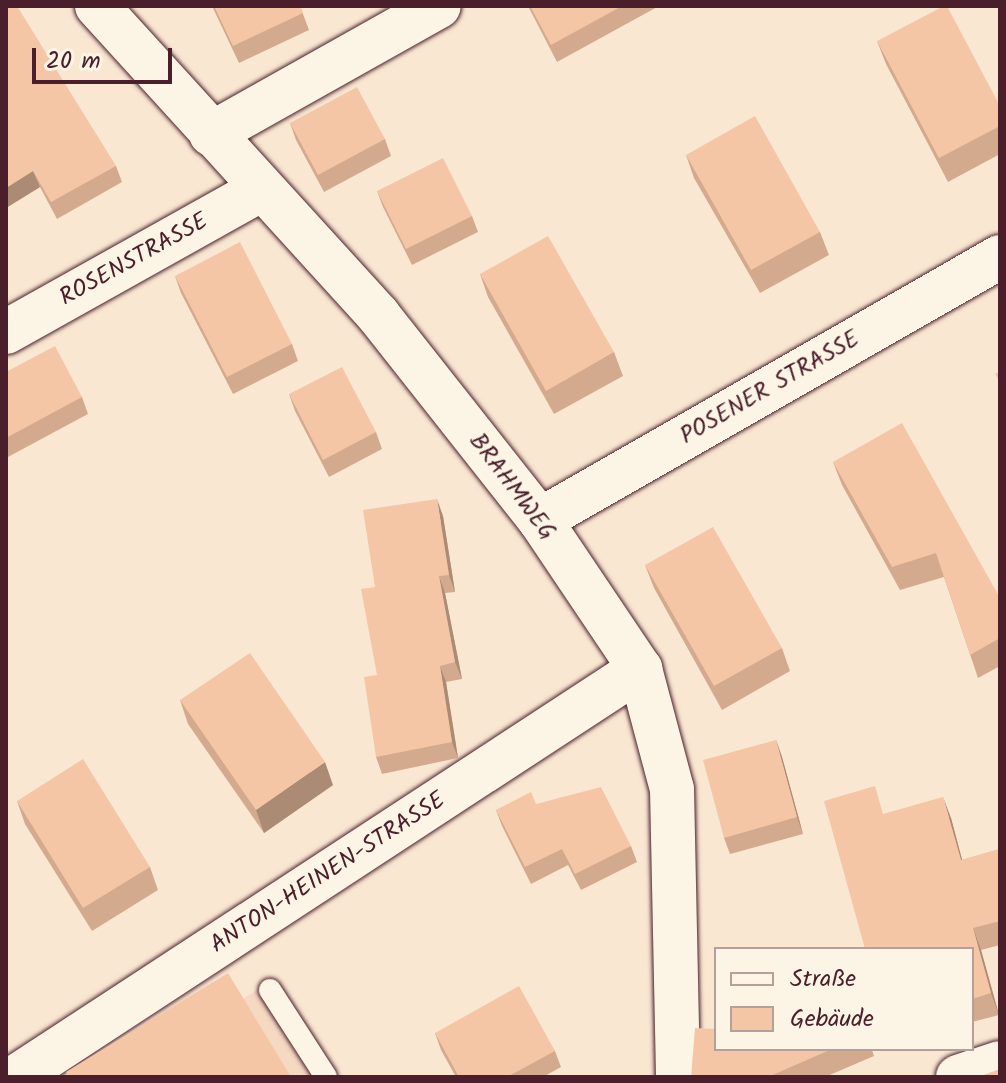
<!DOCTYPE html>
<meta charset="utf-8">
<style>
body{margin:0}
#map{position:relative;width:1006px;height:1083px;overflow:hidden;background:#fae7d2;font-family:Kalam,sans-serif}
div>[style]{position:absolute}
.built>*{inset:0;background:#f5d9c1}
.roads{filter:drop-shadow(0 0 2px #4a1f2b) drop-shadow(0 0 2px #4a1f2b)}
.service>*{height:22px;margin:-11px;padding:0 11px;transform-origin:11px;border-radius:11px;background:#fcf5e5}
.minor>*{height:44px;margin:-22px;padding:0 22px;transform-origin:22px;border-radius:22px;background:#fcf5e5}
.wall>*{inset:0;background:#d3aa8e}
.shaded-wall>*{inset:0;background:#ac8b74}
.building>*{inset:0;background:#f5c6a5}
span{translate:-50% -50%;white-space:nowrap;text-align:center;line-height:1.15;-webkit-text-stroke:6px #fcf5e5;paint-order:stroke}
.street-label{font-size:24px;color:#4a1f2b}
.frame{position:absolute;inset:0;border:8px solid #4a1f2b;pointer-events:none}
.legend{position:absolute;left:714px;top:947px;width:260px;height:104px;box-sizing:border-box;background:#fcf5e5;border:2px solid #b59f9b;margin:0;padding:10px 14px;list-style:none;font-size:24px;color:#4a1f2b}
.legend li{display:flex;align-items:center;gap:16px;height:40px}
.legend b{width:40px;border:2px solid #b59f9b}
.scale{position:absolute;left:32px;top:48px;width:140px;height:36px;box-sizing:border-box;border:4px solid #4a1f2b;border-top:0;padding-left:10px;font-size:24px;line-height:28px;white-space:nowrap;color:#4a1f2b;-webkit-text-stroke:6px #fcf5e5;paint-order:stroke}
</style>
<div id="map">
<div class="built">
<i style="clip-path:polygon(275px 978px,340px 1077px,114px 1077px,238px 1002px)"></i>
</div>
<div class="roads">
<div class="service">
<i style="left:270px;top:990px;width:103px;rotate:57.2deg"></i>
</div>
<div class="minor">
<i style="left:97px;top:6px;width:418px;rotate:47.7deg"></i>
<i style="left:378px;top:315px;width:261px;rotate:51.7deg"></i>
<i style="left:540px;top:520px;width:179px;rotate:56.1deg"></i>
<i style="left:640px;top:669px;width:124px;rotate:75.1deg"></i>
<i style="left:672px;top:789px;width:288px;rotate:88.8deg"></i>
<i style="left:211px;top:134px;width:261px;rotate:-29.3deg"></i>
<i style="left:6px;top:332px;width:293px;rotate:-29.2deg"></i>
<i style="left:540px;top:520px;width:530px;rotate:-29.76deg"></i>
<i style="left:16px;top:1077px;width:746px;rotate:-33.18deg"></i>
<i style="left:958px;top:1077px;width:44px;rotate:-18.4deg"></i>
</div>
</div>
<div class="wall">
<i style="clip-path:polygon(6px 6px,116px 166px,122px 182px,57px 219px,40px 187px,6px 208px)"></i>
<i style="clip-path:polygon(212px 6px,300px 6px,309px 30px,239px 63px)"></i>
<i style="clip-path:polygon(528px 6px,659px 6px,557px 62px)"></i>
<i style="clip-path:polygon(877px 41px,1000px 106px,1000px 154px,948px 182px,886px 64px)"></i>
<i style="clip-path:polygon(290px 123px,385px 139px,391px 156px,324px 192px,296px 140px)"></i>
<i style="clip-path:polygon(686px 155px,820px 232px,829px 255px,760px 293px,694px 178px)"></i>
<i style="clip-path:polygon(377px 191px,472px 216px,478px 232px,412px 265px,383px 207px)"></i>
<i style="clip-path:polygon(480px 274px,614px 352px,623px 376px,554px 414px,488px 297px)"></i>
<i style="clip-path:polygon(175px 276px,292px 344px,298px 361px,233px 394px,181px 293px)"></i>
<i style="clip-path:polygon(6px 372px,82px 397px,88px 414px,6px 458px)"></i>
<i style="clip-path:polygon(289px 394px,376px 432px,382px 449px,329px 477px,295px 411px)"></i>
<i style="clip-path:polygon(833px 462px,1000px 598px,1000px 666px,978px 678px,944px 577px,900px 590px,842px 485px)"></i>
<i style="clip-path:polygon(443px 516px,455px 592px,445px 593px,462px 679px,446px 682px,458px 758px,382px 774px,376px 757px,377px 675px)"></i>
<i style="clip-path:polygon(645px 565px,782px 648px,790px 671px,722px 710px,654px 588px)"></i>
<i style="clip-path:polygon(180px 700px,333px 785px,264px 833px,188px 724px)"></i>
<i style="clip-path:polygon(776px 740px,782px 757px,803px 834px,730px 854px,724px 838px)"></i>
<i style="clip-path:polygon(17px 801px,150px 867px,158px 890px,92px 931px,25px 824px)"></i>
<i style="clip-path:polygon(536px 804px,631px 846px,637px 862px,581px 890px,568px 865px,531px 884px,502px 826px,496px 810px)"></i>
<i style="clip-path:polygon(885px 814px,951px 818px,962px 860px,1000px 849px,1000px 945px,981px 950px,999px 1015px,972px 1022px,972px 949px)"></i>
<i style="clip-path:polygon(435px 1033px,555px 1051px,561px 1067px,543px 1077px,456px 1077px,441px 1050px)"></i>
<i style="clip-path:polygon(716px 1049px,875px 1049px,872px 1050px,874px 1056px,825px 1077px,691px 1077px)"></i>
</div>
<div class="shaded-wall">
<i style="clip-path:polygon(33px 171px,40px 187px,6px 208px,6px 188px)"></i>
<i style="clip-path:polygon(437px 499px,443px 516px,455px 592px,449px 575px)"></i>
<i style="clip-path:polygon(439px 576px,445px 593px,462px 679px,455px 662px)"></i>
<i style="clip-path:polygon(440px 666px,446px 682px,458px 758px,452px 742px)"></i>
<i style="clip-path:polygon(776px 740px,782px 757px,803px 834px,797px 817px)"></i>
<i style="clip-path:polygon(325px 762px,333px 785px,264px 833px,256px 810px)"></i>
<i style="clip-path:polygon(943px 797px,951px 818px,968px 882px,961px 860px)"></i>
<i style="clip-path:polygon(973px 928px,981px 950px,999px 1015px,991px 993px)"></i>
</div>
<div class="building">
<i style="clip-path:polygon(6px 6px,17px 6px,116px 166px,51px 202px,33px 171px,6px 188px)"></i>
<i style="clip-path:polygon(214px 6px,300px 6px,303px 13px,233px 46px)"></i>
<i style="clip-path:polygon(530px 6px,622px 6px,551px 45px)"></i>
<i style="clip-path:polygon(944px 6px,947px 6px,1000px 106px,1000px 126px,939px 158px,877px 41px)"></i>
<i style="clip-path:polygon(357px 87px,385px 139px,318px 175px,290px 123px)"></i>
<i style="clip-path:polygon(755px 116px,820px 232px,751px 270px,686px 155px)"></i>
<i style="clip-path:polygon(443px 158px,472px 216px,406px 249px,377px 191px)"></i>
<i style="clip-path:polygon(548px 236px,614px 352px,546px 391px,480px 274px)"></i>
<i style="clip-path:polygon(240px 242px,292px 344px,227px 377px,175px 276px)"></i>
<i style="clip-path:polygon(55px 346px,82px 397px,6px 438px,6px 372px)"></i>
<i style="clip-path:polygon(342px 367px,376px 432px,323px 460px,289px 394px)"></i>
<i style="clip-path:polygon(1000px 371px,1000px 383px,995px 374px)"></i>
<i style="clip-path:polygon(902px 423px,1000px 598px,1000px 638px,970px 655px,936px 553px,892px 567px,833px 462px)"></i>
<i style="clip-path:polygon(437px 499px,449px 575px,439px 576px,455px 662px,440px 666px,452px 742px,376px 757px,364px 677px,377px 675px,361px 589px,375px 587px,363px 510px)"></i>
<i style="clip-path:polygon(713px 527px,782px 648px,714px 686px,645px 565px)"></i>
<i style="clip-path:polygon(250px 653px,325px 762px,256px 810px,180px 700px)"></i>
<i style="clip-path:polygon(776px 740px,797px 817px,724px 838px,703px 760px)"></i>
<i style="clip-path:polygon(83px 759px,150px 867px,83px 908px,17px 801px)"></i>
<i style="clip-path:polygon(875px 786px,883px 814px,943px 797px,961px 860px,1000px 849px,1000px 921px,973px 928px,991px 993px,972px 999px,972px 949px,865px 949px,824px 801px)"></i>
<i style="clip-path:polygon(601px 787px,631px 846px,575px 874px,562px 849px,525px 867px,496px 810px,531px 792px,536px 804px)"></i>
<i style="clip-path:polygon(228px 973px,291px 1077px,69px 1077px,66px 1072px)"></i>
<i style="clip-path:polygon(519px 986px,555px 1051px,507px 1077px,459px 1077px,435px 1033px)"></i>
<i style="clip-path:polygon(695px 1028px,716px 1029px,716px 1049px,832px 1049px,768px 1077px,691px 1077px)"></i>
<i style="clip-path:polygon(1000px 1069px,1000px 1077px,978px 1077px)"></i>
</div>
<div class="street-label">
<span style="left:134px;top:260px;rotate:-29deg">ROSENSTRASSE</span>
<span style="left:770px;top:388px;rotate:-30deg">POSENER STRASSE</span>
<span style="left:512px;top:487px;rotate:53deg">BRAHMWEG</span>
<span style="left:328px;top:873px;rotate:-33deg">ANTON-HEINEN-STRASSE</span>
</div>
<div class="frame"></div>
<ul class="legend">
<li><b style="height:10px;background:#fcf5e5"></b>Straße</li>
<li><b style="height:22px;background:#f5c6a5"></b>Gebäude</li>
</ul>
<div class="scale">20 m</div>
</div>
